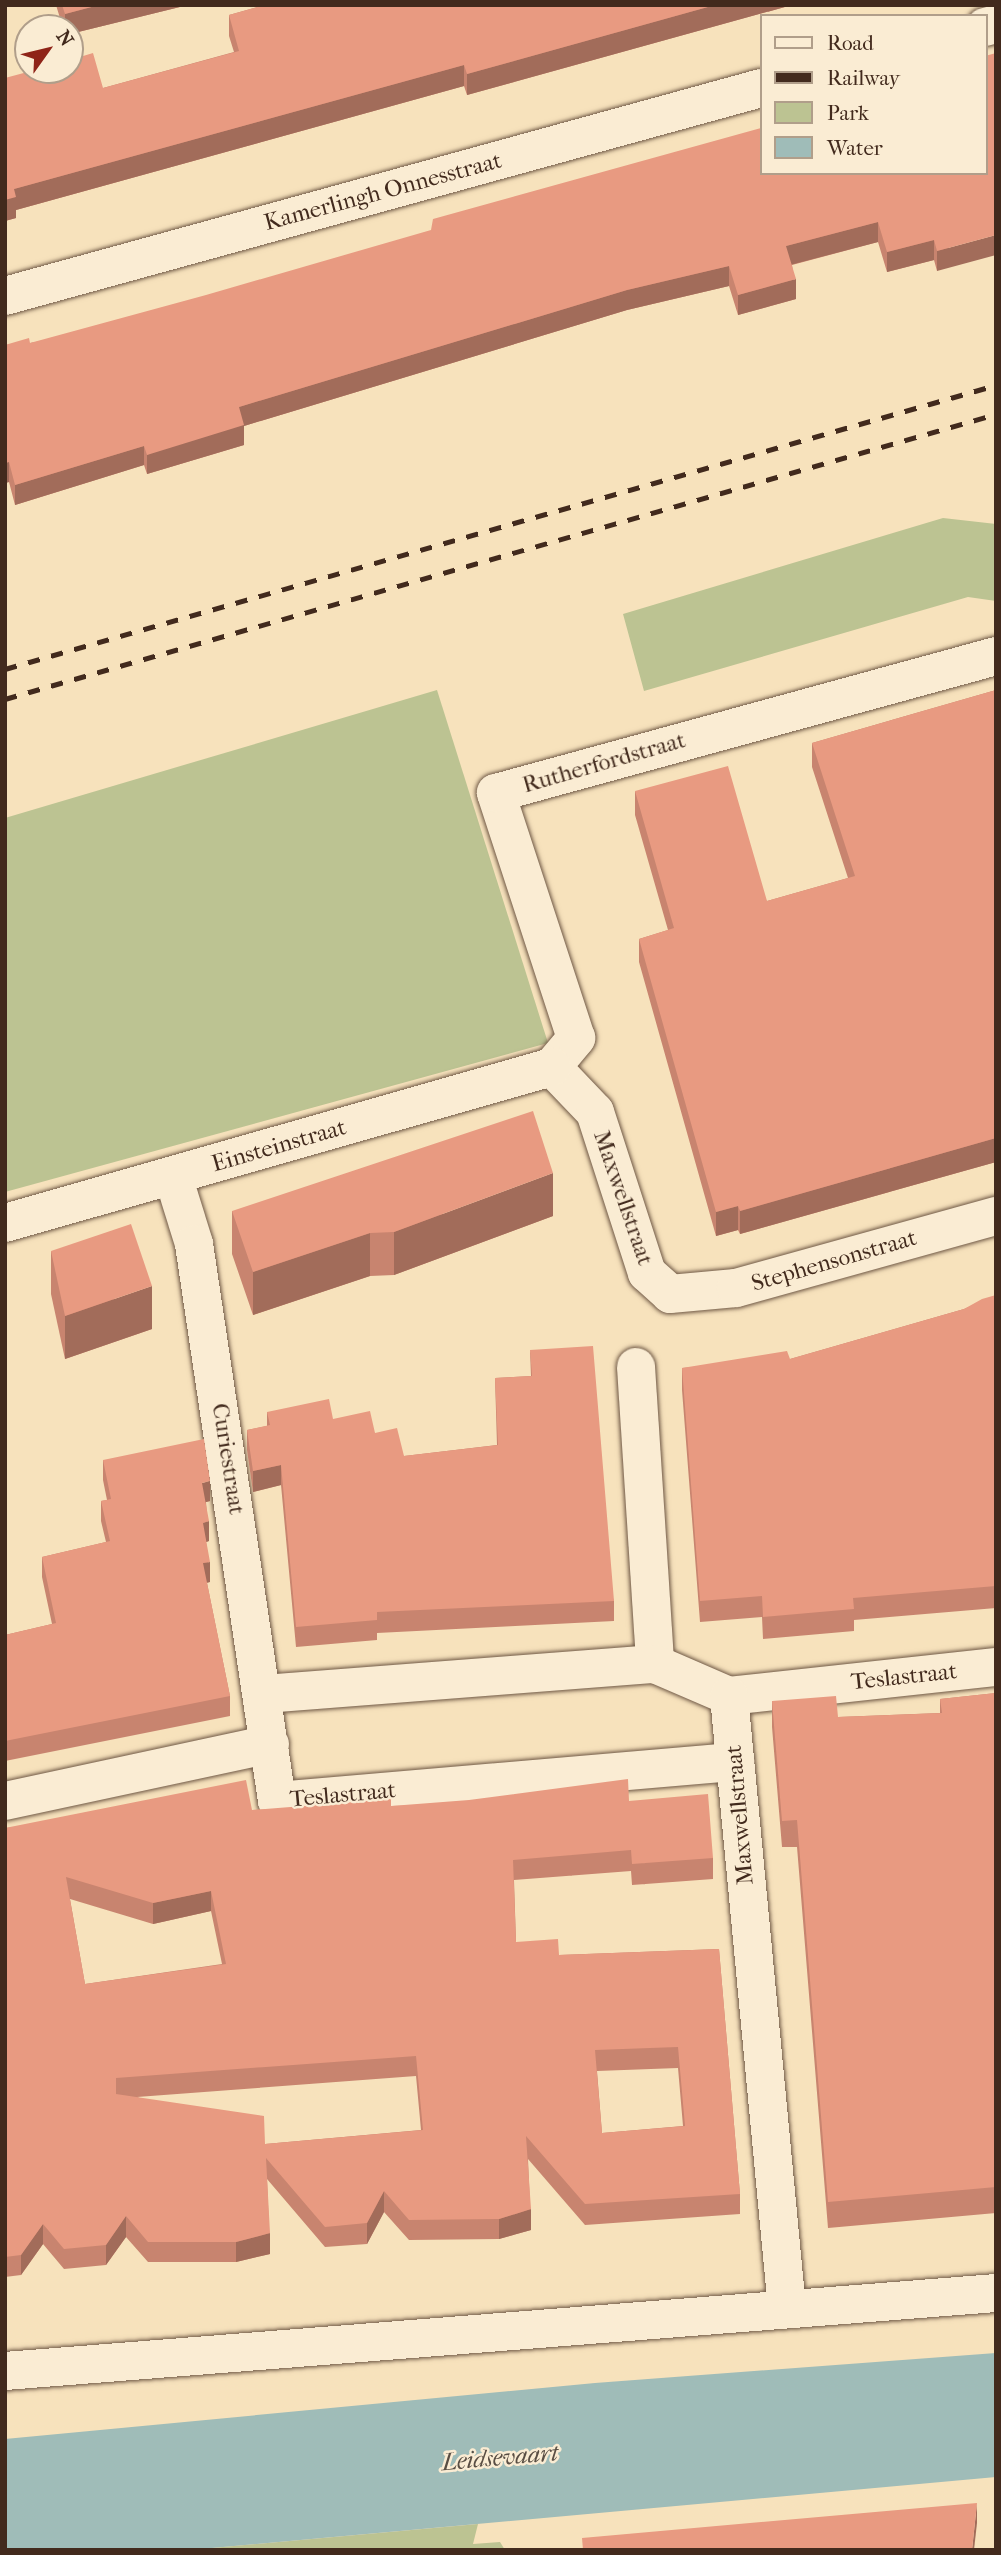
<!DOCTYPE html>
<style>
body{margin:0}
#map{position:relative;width:1001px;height:2555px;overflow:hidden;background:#f7e2bc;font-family:"IM FELL French Canon",serif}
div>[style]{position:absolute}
.green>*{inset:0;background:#bcc392}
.water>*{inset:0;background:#9fbcb8}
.roads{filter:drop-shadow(0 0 2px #6f5845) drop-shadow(0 0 2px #6f5845)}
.minor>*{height:38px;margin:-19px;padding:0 19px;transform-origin:19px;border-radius:19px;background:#faecd3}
.secondary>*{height:38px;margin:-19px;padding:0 19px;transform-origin:19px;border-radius:19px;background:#faecd3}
.rail>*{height:5px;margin-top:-2.5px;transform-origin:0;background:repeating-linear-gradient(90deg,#422a1d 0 12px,transparent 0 24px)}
.wall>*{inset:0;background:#c8846f}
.shaded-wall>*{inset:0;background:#a26c5a}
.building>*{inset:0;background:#e89a81}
span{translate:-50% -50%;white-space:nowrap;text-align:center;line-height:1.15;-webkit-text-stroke:5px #faecd3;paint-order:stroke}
.street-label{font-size:23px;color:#422a1d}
.water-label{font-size:24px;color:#594e44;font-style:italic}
.frame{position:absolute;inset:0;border:7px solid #422a1d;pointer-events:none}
.legend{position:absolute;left:760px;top:14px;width:228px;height:161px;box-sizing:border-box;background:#faecd3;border:2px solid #b09e8a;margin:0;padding:9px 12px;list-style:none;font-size:21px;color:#422a1d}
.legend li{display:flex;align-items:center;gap:14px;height:35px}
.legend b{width:35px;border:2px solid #b09e8a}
.north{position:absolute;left:14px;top:14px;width:70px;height:70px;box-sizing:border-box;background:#faecd3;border:2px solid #b09e8a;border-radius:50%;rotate:56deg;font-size:19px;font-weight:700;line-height:28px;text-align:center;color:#422a1d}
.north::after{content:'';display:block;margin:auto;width:24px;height:32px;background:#8f2418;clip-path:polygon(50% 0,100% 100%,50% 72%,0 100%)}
</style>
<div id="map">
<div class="green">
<i style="clip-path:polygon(943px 518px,996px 524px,996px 601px,968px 597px,644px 691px,623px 614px)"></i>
<i style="clip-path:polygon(437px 690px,548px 1043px,5px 1192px,5px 818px)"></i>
<i style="clip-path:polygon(478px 2524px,473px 2544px,500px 2542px,505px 2550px,190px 2550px)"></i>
</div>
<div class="water">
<i style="clip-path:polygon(996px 2353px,996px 2477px,190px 2550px,5px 2550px,5px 2439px,595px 2383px)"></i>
</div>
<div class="roads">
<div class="minor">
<i style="left:985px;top:27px;width:11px;rotate:-15deg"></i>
<i style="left:5px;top:296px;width:784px;rotate:-15.38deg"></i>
<i style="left:552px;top:1067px;width:38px;rotate:-50deg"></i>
<i style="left:576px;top:1038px;width:258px;rotate:-108.1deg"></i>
<i style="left:496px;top:793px;width:518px;rotate:-15.32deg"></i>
<i style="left:552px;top:1067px;width:62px;rotate:46.3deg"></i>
<i style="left:595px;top:1112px;width:169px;rotate:72.1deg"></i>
<i style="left:647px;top:1273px;width:31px;rotate:42deg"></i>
<i style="left:670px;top:1294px;width:66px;rotate:-5.2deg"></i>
<i style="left:736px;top:1288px;width:270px;rotate:-15.5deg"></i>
<i style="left:173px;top:1176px;width:71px;rotate:72.8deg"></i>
<i style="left:194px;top:1244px;width:563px;rotate:81.52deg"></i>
<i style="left:277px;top:1801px;width:460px;rotate:-4.9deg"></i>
<i style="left:5px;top:1223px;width:569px;rotate:-15.92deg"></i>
<i style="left:636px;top:1367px;width:298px;rotate:86.3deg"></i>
<i style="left:264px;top:1694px;width:392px;rotate:-4.4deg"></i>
<i style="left:655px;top:1664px;width:81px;rotate:23.4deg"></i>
<i style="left:729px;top:1696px;width:269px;rotate:-6.2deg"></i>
<i style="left:729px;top:1696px;width:616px;rotate:84.59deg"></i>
<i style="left:5px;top:1801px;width:271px;rotate:-12.1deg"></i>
</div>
<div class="secondary">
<i style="left:5px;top:2371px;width:994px;rotate:-4.5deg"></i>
</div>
</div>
<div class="rail">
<i style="left:5px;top:669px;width:1031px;rotate:-15.99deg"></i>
<i style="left:5px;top:699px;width:1031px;rotate:-16.04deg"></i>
</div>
<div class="wall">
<i style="clip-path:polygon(56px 5px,188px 5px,70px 34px,70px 28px,63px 28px)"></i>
<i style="clip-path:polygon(265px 5px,792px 5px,467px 95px,464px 86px,16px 210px,16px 218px,5px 221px,5px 78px,103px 88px,234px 52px,229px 36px,229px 15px)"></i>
<i style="clip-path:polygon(985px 173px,937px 271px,934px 260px,887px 272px,878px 242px,792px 265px,796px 299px,738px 315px,729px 286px,627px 310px,244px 426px,244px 445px,147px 474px,144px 465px,15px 505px,9px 482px,5px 483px,5px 345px,30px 343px)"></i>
<i style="clip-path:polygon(996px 690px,996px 1162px,740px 1234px,738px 1230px,716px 1236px,639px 962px,639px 939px,668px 930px,635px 815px,635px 791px,767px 901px,848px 878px,812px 767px,812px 743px)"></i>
<i style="clip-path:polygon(232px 1211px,553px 1216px,394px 1275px,370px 1276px,253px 1315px,232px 1254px)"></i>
<i style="clip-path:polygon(51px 1251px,152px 1329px,65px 1359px,51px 1294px)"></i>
<i style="clip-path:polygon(996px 1295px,996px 1608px,854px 1620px,854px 1631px,763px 1639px,762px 1617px,700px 1622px,682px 1390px,682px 1368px,790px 1359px,964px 1309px)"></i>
<i style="clip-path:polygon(530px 1350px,614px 1601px,614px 1621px,377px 1633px,377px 1640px,296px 1647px,281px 1485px,253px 1492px,247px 1450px,247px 1430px,267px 1426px,267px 1412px,333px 1419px,375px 1433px,404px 1456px,497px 1445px,495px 1378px,531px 1376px)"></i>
<i style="clip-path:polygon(103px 1460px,210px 1501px,206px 1502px,209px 1541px,206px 1542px,210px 1582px,207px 1583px,230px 1696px,230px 1716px,5px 1761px,5px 1635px,52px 1624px,42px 1577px,42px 1557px,106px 1542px,101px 1521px,101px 1501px,107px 1500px,103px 1480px)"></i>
<i style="clip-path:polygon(996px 1693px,996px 2213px,828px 2228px,797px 1847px,782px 1847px,772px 1727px,772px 1701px,838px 1717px,940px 1713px,940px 1699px)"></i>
<i style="clip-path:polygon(evenodd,629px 1801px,713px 1858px,713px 1879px,632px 1885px,631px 1871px,514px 1880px,516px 1942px,559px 1955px,719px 1949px,740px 2194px,740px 2214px,585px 2225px,528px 2159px,531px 2230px,499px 2239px,409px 2240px,384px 2212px,367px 2244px,325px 2247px,267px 2179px,270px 2254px,236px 2262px,148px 2262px,126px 2237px,106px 2265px,64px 2269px,43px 2244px,21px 2275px,5px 2277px,5px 1828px,252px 1810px,391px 1806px,629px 1801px,70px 1899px,153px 1924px,211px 1911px,222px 1964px,85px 1984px,70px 1899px,629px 1801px,678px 2068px,683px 2126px,602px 2133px,597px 2071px,678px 2068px,629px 1801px,416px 2076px,421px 2130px,265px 2144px,137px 2097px,416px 2076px)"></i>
</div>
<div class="shaded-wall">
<i style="clip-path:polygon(99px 5px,188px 5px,70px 34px,70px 28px,65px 28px,65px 14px)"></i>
<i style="clip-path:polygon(715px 5px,792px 5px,467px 95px,467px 74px)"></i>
<i style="clip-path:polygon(464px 65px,464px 86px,16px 210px,16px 218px,5px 221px,5px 200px,14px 189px)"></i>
<i style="clip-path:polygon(878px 222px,878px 242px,786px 266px,786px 246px)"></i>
<i style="clip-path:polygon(996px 235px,996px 255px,937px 271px,937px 251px)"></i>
<i style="clip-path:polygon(934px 240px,934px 260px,887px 272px,887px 252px)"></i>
<i style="clip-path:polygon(729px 266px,729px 286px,627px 310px,244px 426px,244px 445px,147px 474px,147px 455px,239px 407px,627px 290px)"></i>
<i style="clip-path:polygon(796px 279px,796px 299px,738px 315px,738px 295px)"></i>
<i style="clip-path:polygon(144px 446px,144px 465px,15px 505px,15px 485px)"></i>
<i style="clip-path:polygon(9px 462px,9px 482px,5px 483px,5px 463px)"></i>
<i style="clip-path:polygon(996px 1138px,996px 1162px,740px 1234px,740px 1211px)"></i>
<i style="clip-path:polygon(553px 1173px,553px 1216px,394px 1275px,394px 1232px)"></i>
<i style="clip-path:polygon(738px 1206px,738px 1230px,716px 1236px,716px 1212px)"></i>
<i style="clip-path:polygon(370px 1233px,370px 1276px,253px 1315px,253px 1272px)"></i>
<i style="clip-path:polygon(152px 1286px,152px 1329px,65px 1359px,65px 1316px)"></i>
<i style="clip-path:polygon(281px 1465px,281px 1485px,253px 1492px,253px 1471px)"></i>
<i style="clip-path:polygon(210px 1481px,210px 1501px,202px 1503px,202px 1483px)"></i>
<i style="clip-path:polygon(209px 1521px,209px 1541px,203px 1543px,203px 1523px)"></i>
<i style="clip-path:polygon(210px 1562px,210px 1582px,203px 1583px,203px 1563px)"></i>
<i style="clip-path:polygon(211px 1891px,211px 1911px,153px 1924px,153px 1903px)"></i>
<i style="clip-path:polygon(384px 2191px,384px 2212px,367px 2244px,367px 2223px)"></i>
<i style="clip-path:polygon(531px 2209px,531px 2230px,499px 2239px,499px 2219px)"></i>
<i style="clip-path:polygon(126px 2216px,126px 2237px,106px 2265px,106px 2245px)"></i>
<i style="clip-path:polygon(43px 2224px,43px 2244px,21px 2275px,21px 2255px)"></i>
<i style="clip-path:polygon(270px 2233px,270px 2254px,236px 2262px,236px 2242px)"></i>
<i style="clip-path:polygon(977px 2503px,977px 2523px,974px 2550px,972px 2550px)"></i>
</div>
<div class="building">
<i style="clip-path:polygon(62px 5px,99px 5px,65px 14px)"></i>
<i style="clip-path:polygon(265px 5px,715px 5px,467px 74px,464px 65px,14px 189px,16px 197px,5px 200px,5px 78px,35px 70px,70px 70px,70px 60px,93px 53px,103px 88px,239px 51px,229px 15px)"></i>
<i style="clip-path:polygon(996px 53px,996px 235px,937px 251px,934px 240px,887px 252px,878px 222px,786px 246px,796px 279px,738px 295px,729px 266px,627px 290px,239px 407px,244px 425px,147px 455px,144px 446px,15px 485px,9px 462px,5px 463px,5px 345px,29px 338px,30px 343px,206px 295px,431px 230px,433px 219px,761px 128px,761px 173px,985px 173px,985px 56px)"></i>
<i style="clip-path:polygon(996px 690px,996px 1138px,740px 1211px,738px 1206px,716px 1212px,639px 939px,674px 928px,635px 791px,728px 766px,767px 901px,855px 876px,812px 743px)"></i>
<i style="clip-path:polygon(533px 1111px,553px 1173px,394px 1232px,370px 1233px,253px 1272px,232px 1211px)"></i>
<i style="clip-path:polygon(131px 1224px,152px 1286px,65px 1316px,51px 1251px)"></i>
<i style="clip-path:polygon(996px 1295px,996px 1586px,853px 1598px,854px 1609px,763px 1617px,762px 1596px,700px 1601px,682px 1368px,787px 1351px,790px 1359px,964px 1309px,982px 1299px)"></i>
<i style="clip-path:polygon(593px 1346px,614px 1601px,377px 1612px,377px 1620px,296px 1627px,281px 1465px,253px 1471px,247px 1430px,270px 1425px,267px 1412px,329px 1399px,333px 1419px,370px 1411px,375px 1433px,397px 1428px,404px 1456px,498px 1445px,495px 1378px,532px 1376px,530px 1350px)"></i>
<i style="clip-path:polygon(204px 1439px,210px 1481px,202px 1483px,209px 1521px,203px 1523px,210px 1562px,203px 1563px,230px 1696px,5px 1741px,5px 1635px,56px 1623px,42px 1557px,110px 1541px,101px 1501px,111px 1499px,103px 1460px)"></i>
<i style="clip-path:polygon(996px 1693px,996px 2187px,828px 2202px,797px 1820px,782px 1821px,772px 1701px,836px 1696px,838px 1717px,942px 1713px,940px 1699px)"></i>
<i style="clip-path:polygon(evenodd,628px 1779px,629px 1801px,708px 1794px,713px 1858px,632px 1864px,631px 1850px,513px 1860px,516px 1942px,558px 1939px,559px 1955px,719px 1949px,740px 2194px,585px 2204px,526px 2136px,531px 2209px,499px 2219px,409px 2220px,384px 2191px,367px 2223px,325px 2227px,266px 2158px,270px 2233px,236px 2242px,148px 2242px,126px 2216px,106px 2245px,64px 2249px,43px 2224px,21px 2255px,5px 2257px,5px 1828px,246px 1780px,252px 1810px,391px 1799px,391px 1806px,469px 1800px,628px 1779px,66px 1877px,153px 1903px,211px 1891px,226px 1964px,85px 1984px,66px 1877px,628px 1779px,678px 2047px,685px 2126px,602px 2133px,595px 2050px,678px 2047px,628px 1779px,416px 2056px,423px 2130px,265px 2144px,264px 2116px,116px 2094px,116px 2078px,416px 2056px)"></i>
<i style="clip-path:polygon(977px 2503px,972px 2550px,583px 2550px,582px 2538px)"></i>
</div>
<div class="street-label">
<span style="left:383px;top:192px;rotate:-15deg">Kamerlingh Onnesstraat</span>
<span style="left:604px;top:763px;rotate:-16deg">Rutherfordstraat</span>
<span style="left:279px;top:1146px;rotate:-16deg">Einsteinstraat</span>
<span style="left:623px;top:1198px;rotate:71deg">Maxwellstraat</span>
<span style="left:834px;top:1261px;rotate:-16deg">Stephensonstraat</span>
<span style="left:228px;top:1459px;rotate:81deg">Curiestraat</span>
<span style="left:904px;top:1677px;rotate:-6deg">Teslastraat</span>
<span style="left:343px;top:1795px;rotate:-5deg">Teslastraat</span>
<span style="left:740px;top:1815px;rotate:-95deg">Maxwellstraat</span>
</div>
<div class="water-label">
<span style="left:500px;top:2458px;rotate:-5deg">Leidsevaart</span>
</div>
<div class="frame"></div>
<ul class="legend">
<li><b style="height:9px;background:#faecd3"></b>Road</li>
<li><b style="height:9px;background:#422a1d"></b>Railway</li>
<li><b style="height:19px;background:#bcc392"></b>Park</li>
<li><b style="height:19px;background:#9fbcb8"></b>Water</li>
</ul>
<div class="north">N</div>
</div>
